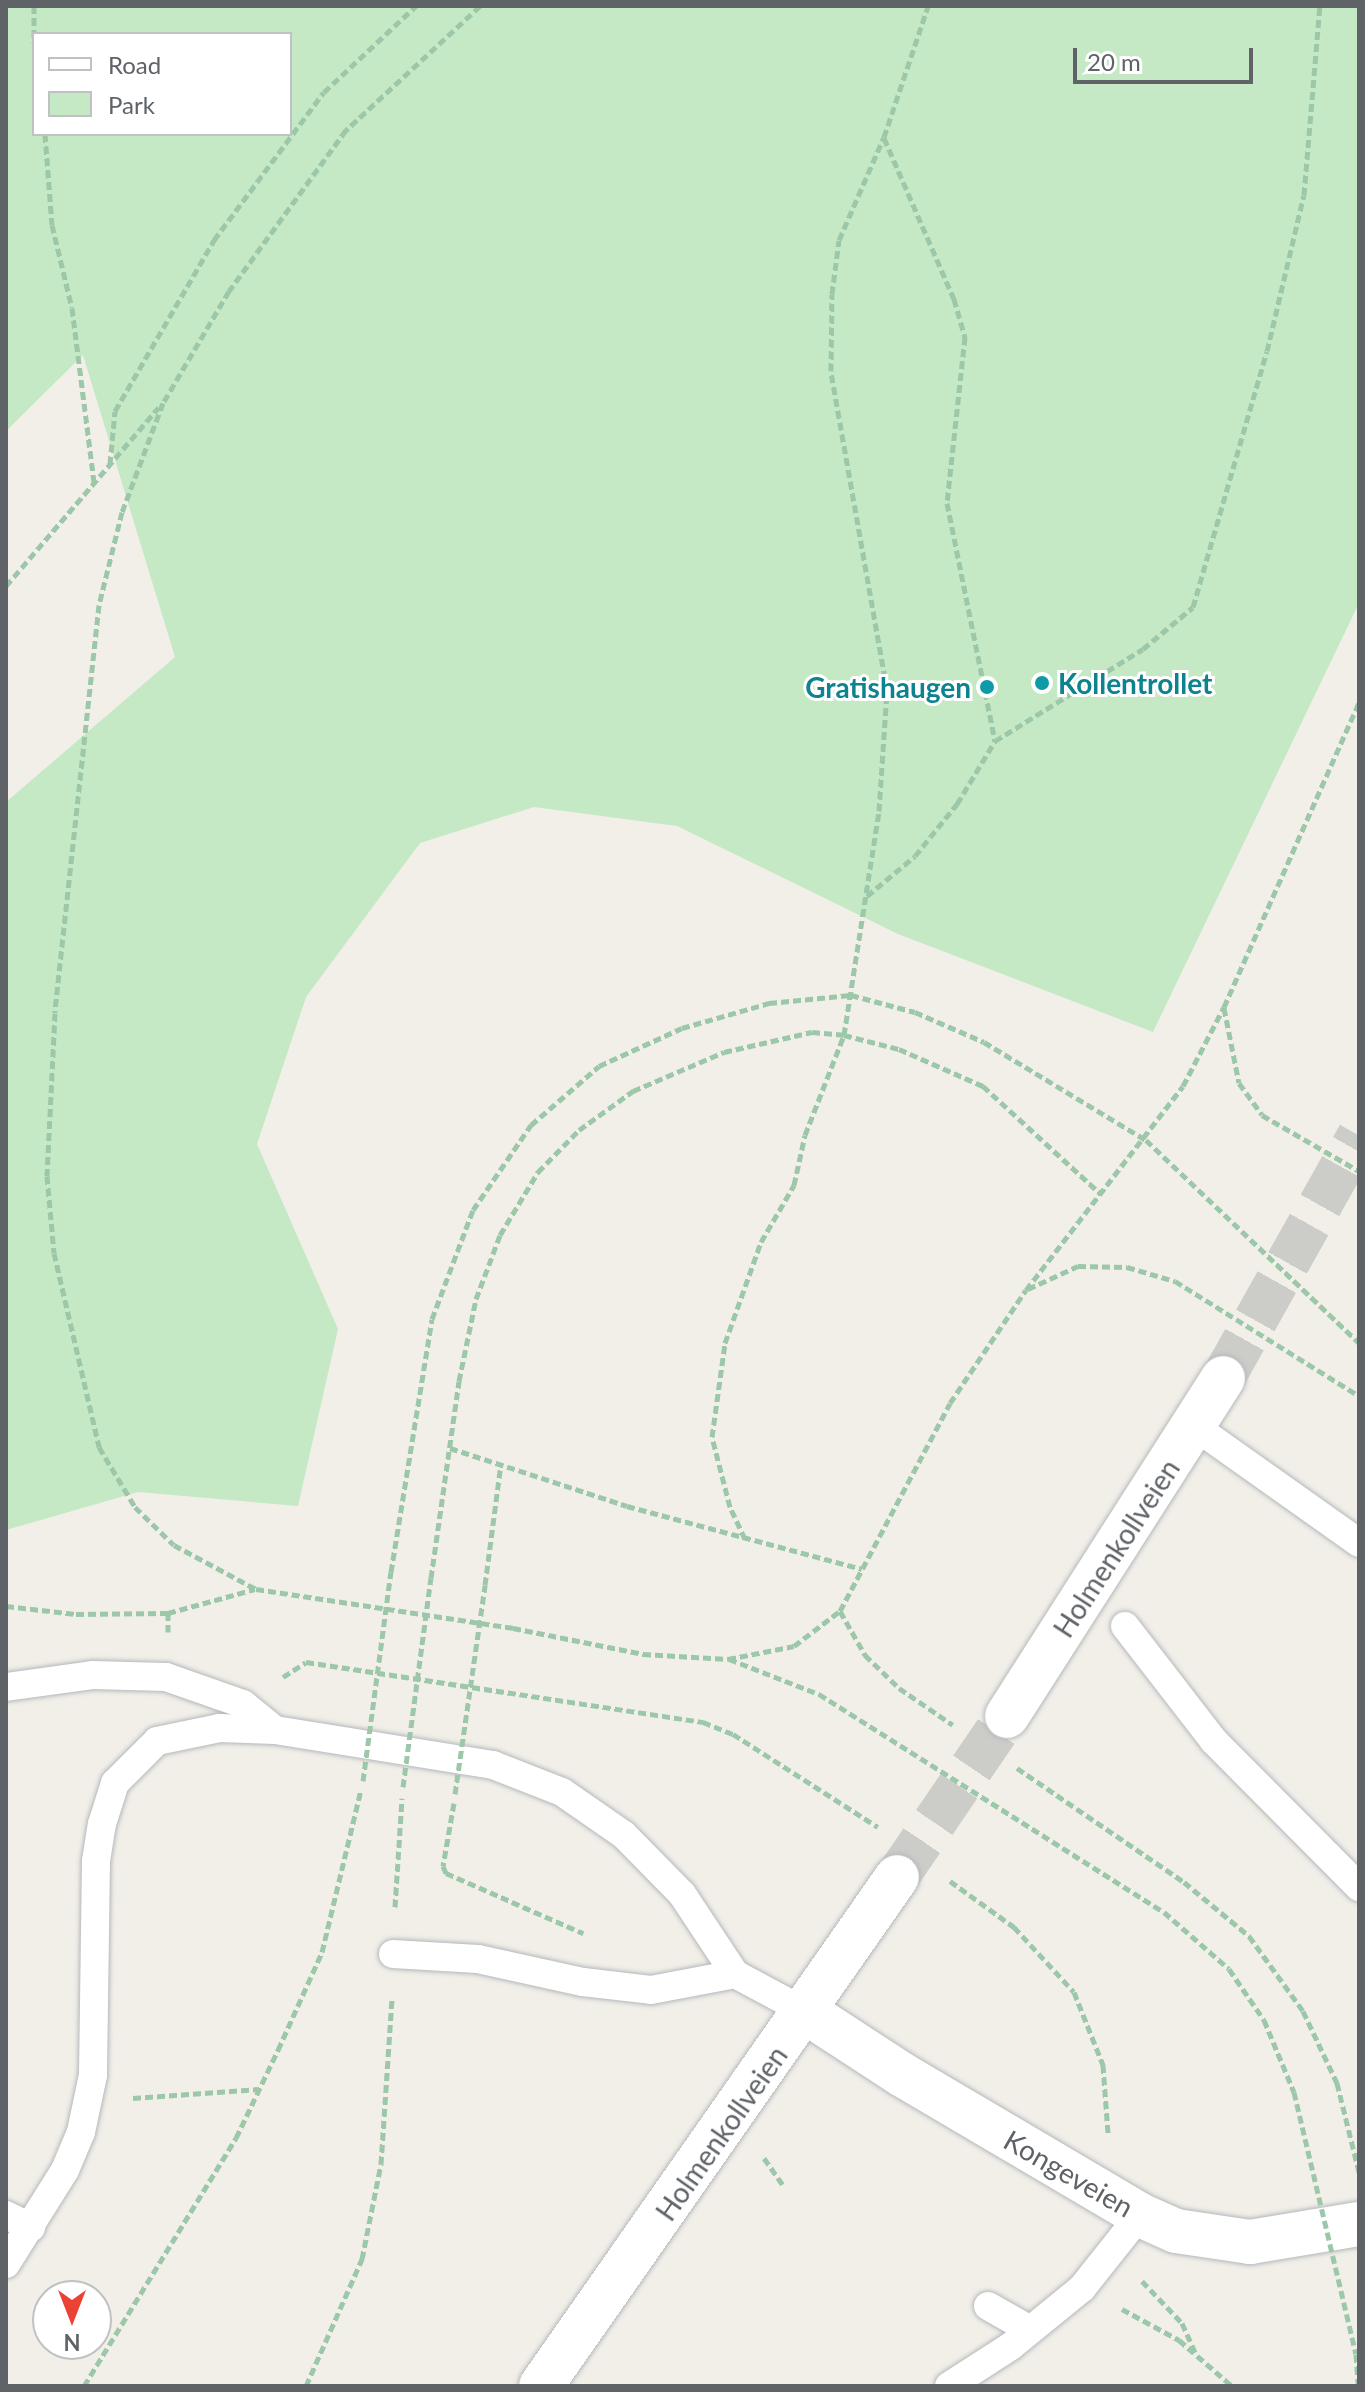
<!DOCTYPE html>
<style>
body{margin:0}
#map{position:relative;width:1365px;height:2392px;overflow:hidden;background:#f1efe8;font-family:Lato,sans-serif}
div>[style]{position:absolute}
.green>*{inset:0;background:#c5e8c5}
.secondary-tunnel>*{height:44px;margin-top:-22px;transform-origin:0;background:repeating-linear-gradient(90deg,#ccccc8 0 44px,transparent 0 66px)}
.path>*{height:5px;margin-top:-2.5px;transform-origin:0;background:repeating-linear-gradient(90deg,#9cc7a9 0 8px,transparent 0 12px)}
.roads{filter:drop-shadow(0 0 2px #b5b8bc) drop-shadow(0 0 2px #b5b8bc)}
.service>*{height:28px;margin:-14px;padding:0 14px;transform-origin:14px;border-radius:14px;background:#fff}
.minor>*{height:44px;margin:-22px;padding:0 22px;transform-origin:22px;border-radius:22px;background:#fff}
.secondary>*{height:44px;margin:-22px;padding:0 22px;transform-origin:22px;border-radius:22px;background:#fff}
.path-bridge>*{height:5px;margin-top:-2.5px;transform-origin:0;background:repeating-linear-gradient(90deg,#9cc7a9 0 8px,transparent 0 12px)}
.dots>*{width:22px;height:22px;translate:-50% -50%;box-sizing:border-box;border:4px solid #fff;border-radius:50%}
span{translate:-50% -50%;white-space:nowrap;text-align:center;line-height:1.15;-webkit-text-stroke:6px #fff;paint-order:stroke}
.culture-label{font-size:28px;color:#0d838f;font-weight:700}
.left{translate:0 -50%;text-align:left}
.right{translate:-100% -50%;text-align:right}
.street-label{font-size:28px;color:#5f6368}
.frame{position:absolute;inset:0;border:8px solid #5f6368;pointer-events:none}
.legend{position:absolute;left:32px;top:32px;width:260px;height:104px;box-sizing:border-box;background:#fff;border:2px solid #bfc1c3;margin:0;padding:10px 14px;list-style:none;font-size:24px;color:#5f6368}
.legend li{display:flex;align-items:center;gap:16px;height:40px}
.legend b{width:40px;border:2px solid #bfc1c3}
.north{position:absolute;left:32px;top:2280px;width:80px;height:80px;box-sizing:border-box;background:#fff;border:2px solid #bfc1c3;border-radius:50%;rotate:180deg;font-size:22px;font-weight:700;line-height:32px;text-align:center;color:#5f6368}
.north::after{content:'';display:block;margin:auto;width:28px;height:36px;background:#ea4335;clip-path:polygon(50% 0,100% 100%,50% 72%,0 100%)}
.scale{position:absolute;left:1073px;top:48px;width:180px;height:36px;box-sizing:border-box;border:4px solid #5f6368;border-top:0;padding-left:10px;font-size:24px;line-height:28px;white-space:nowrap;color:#5f6368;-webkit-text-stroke:6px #fff;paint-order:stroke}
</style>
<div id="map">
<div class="green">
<i style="clip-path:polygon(evenodd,6px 6px,1359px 6px,1359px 603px,1153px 1032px,898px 934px,677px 826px,534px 807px,420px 843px,306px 997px,257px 1144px,338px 1329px,298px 1506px,138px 1492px,6px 1530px,6px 802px,175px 657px,83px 355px,6px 431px,6px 6px,34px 34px,290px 34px,290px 134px,34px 134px,34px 34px)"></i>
</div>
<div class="secondary-tunnel">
<i style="left:1223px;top:1378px;width:278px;rotate:-60.7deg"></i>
<i style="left:897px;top:1877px;width:195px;rotate:-55.7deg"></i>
</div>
<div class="path">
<i style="left:34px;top:6px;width:37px;rotate:90deg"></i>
<i style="left:480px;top:6px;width:183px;rotate:137.2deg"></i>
<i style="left:346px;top:130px;width:199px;rotate:126deg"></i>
<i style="left:229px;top:291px;width:130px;rotate:120.5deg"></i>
<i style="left:163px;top:403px;width:116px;rotate:110.6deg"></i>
<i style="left:122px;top:512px;width:96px;rotate:103.9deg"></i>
<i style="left:99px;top:605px;width:410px;rotate:96.2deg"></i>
<i style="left:55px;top:1013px;width:163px;rotate:92.8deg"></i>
<i style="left:47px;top:1176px;width:77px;rotate:84.8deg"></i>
<i style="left:54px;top:1253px;width:199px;rotate:76.9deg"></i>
<i style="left:99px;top:1447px;width:70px;rotate:59deg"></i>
<i style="left:135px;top:1507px;width:54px;rotate:44.3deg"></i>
<i style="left:174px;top:1545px;width:93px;rotate:28.2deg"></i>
<i style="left:256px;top:1589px;width:260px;rotate:8.6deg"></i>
<i style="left:513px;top:1628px;width:133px;rotate:11.3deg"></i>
<i style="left:643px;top:1654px;width:85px;rotate:3.4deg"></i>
<i style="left:728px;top:1659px;width:67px;rotate:-11.1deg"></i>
<i style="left:794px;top:1646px;width:58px;rotate:-37.3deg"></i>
<i style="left:840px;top:1611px;width:235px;rotate:-62.1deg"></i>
<i style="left:950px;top:1403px;width:136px;rotate:-56.1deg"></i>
<i style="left:1026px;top:1290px;width:257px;rotate:-52.4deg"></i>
<i style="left:1183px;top:1086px;width:89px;rotate:-62.6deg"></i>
<i style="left:1224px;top:1007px;width:334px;rotate:-66.1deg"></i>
<i style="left:45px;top:134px;width:91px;rotate:85.6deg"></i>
<i style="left:52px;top:225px;width:85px;rotate:76.5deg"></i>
<i style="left:72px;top:308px;width:176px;rotate:82.8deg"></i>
<i style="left:884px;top:138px;width:176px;rotate:66.5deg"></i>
<i style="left:954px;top:299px;width:40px;rotate:74deg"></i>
<i style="left:965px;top:337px;width:167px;rotate:96.2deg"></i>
<i style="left:947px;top:503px;width:243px;rotate:78.6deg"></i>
<i style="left:110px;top:464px;width:53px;rotate:-84.6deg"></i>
<i style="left:115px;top:411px;width:198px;rotate:-59.9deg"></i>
<i style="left:214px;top:240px;width:184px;rotate:-53.4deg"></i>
<i style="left:324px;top:92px;width:126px;rotate:-43.1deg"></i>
<i style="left:6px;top:586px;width:235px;rotate:-49.5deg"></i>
<i style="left:867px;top:896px;width:62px;rotate:-39.8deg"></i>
<i style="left:915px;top:856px;width:67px;rotate:-51.1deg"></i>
<i style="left:957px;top:804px;width:74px;rotate:-58.9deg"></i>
<i style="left:995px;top:741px;width:174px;rotate:-31.9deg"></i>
<i style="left:1143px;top:649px;width:65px;rotate:-40deg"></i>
<i style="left:1193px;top:607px;width:266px;rotate:-73.9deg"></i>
<i style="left:1267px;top:351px;width:160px;rotate:-76.7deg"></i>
<i style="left:1304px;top:195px;width:190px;rotate:-85.2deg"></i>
<i style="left:1224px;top:1008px;width:76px;rotate:78.7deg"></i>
<i style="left:1239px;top:1083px;width:39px;rotate:54deg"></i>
<i style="left:1262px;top:1115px;width:112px;rotate:30deg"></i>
<i style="left:1028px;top:1289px;width:55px;rotate:-24.7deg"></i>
<i style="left:1078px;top:1266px;width:49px;rotate:1.2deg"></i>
<i style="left:1127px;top:1267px;width:50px;rotate:16.3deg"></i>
<i style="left:1175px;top:1281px;width:217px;rotate:32deg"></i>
<i style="left:450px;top:1448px;width:186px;rotate:18.1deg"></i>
<i style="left:627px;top:1506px;width:243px;rotate:15deg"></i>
<i style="left:745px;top:1539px;width:35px;rotate:-115deg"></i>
<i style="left:730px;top:1507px;width:72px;rotate:-104.4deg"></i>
<i style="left:712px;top:1437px;width:95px;rotate:-82.1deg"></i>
<i style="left:725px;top:1343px;width:107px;rotate:-70.4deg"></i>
<i style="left:761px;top:1242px;width:66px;rotate:-59.9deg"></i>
<i style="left:794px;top:1185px;width:51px;rotate:-77.6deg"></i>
<i style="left:805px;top:1135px;width:107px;rotate:-68.7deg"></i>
<i style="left:844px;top:1035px;width:227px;rotate:-81.1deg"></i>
<i style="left:879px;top:811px;width:121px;rotate:-86.2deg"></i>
<i style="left:887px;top:690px;width:324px;rotate:-100deg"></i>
<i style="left:831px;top:371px;width:77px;rotate:-89.3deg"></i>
<i style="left:832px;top:294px;width:54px;rotate:-82.6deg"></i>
<i style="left:839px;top:240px;width:112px;rotate:-66.4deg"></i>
<i style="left:884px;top:137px;width:138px;rotate:-71.4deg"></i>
<i style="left:391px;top:1572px;width:256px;rotate:-80.8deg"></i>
<i style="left:432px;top:1319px;width:116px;rotate:-69.4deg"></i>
<i style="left:473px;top:1210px;width:103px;rotate:-55.7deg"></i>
<i style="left:531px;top:1125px;width:90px;rotate:-40.9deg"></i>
<i style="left:599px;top:1066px;width:91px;rotate:-24.6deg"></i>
<i style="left:682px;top:1028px;width:91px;rotate:-16deg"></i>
<i style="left:769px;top:1003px;width:82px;rotate:-5.6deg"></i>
<i style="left:851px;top:995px;width:66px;rotate:14.9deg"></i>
<i style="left:915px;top:1012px;width:75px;rotate:23.5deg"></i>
<i style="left:984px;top:1042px;width:189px;rotate:31.2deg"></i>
<i style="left:1146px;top:1140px;width:294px;rotate:43.6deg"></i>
<i style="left:431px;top:1578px;width:199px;rotate:-81.9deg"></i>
<i style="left:459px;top:1381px;width:84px;rotate:-78.3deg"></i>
<i style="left:476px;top:1299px;width:68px;rotate:-69.4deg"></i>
<i style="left:500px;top:1235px;width:74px;rotate:-58.9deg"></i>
<i style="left:538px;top:1172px;width:59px;rotate:-45.7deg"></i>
<i style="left:579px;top:1130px;width:67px;rotate:-35.8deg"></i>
<i style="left:633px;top:1091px;width:99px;rotate:-23.2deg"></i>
<i style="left:724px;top:1052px;width:90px;rotate:-12.8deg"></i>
<i style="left:812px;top:1032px;width:32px;rotate:5deg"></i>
<i style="left:844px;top:1035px;width:57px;rotate:14.3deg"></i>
<i style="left:899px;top:1049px;width:92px;rotate:23.8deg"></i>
<i style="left:983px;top:1086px;width:160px;rotate:42.5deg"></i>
<i style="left:485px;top:1585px;width:122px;rotate:-82.5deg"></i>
<i style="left:6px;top:1606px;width:70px;rotate:6.5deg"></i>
<i style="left:76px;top:1614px;width:92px;rotate:-0.6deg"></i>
<i style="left:168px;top:1613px;width:90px;rotate:-15.4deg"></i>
<i style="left:840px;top:1611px;width:51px;rotate:60.4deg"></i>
<i style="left:865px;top:1655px;width:47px;rotate:44.1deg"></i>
<i style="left:899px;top:1688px;width:65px;rotate:34.4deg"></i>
<i style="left:168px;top:1632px;width:19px;rotate:-90deg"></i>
<i style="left:729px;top:1659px;width:97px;rotate:21.3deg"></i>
<i style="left:819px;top:1694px;width:408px;rotate:32.3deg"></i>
<i style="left:1164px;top:1912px;width:86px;rotate:41.2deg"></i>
<i style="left:1229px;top:1969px;width:62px;rotate:55.5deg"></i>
<i style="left:1264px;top:2020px;width:78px;rotate:67.4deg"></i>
<i style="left:283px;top:1677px;width:27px;rotate:-33deg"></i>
<i style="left:306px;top:1662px;width:402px;rotate:8.6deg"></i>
<i style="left:703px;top:1722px;width:32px;rotate:22deg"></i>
<i style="left:733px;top:1734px;width:172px;rotate:32.7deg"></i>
<i style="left:1017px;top:1768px;width:202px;rotate:34.3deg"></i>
<i style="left:1184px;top:1882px;width:85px;rotate:39.7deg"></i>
<i style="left:1249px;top:1936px;width:92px;rotate:54.2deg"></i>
<i style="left:1303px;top:2011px;width:80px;rotate:64.7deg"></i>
<i style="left:1337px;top:2083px;width:92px;rotate:76.1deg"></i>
<i style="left:454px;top:1803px;width:64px;rotate:99.9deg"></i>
<i style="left:443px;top:1866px;width:8px;rotate:67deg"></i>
<i style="left:446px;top:1873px;width:150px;rotate:23.7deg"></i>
<i style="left:950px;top:1881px;width:79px;rotate:35.7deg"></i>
<i style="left:1014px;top:1927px;width:88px;rotate:47.3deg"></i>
<i style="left:1074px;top:1992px;width:79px;rotate:68.3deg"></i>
<i style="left:1103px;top:2065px;width:68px;rotate:85.8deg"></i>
<i style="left:395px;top:1907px;width:109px;rotate:-86.3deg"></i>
<i style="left:133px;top:2098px;width:125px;rotate:-4.1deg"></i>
<i style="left:764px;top:2158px;width:33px;rotate:55deg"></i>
<i style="left:1142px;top:2281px;width:58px;rotate:46.4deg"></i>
<i style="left:1182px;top:2323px;width:32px;rotate:66deg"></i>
<i style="left:1122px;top:2309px;width:65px;rotate:28.5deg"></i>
<i style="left:1179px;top:2340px;width:70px;rotate:41deg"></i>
<i style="left:1356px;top:2354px;width:32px;rotate:86deg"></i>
<i style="left:84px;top:2386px;width:291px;rotate:-58.5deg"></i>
<i style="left:236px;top:2138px;width:98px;rotate:-64.5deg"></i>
<i style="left:278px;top:2050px;width:107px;rotate:-65.8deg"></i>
<i style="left:322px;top:1952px;width:167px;rotate:-76.5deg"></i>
<i style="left:306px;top:2386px;width:139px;rotate:-66.2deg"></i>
<i style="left:362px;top:2259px;width:97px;rotate:-78.7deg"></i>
<i style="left:381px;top:2164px;width:167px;rotate:-86.2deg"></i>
</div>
<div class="roads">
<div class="service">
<i style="left:1194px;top:1426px;width:202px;rotate:35.3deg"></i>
<i style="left:1125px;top:1626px;width:145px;rotate:52.3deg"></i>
<i style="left:1214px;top:1741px;width:206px;rotate:45.2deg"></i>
<i style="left:6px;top:1687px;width:87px;rotate:-7.9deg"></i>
<i style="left:92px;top:1675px;width:74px;rotate:1.5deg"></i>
<i style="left:166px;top:1677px;width:82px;rotate:19.3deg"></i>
<i style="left:243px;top:1704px;width:41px;rotate:39.1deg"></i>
<i style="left:393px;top:1954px;width:85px;rotate:3.4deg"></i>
<i style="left:478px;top:1959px;width:107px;rotate:12.4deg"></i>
<i style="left:583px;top:1982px;width:68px;rotate:6.7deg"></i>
<i style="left:651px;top:1990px;width:86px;rotate:-10.8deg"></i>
<i style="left:6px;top:2215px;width:28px;rotate:26deg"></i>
<i style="left:6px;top:2264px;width:111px;rotate:-57.9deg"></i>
<i style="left:65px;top:2170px;width:41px;rotate:-67.2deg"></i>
<i style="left:81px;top:2132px;width:58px;rotate:-78.1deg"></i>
<i style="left:93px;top:2075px;width:214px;rotate:-89.2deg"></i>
<i style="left:96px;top:1861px;width:37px;rotate:-81deg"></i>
<i style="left:102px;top:1824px;width:43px;rotate:-72.4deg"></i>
<i style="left:115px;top:1783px;width:59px;rotate:-45deg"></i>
<i style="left:157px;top:1741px;width:64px;rotate:-11.7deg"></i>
<i style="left:220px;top:1728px;width:55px;rotate:2.1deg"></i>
<i style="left:275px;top:1730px;width:221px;rotate:9.1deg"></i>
<i style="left:493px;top:1765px;width:74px;rotate:21.4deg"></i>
<i style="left:562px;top:1792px;width:75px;rotate:34.7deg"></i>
<i style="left:624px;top:1835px;width:83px;rotate:45.5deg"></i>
<i style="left:682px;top:1894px;width:96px;rotate:56.5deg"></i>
<i style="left:735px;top:1974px;width:81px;rotate:28.2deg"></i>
<i style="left:988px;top:2306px;width:48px;rotate:29.7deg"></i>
<i style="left:949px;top:2386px;width:74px;rotate:-32.8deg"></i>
<i style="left:1011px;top:2346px;width:92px;rotate:-39.2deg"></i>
<i style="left:1082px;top:2288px;width:93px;rotate:-51.5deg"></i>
</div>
<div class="minor">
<i style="left:806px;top:2012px;width:113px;rotate:33.1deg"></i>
<i style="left:901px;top:2074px;width:277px;rotate:30.5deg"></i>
<i style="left:1140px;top:2215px;width:39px;rotate:24deg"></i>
<i style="left:1176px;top:2231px;width:75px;rotate:8.5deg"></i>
<i style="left:1250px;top:2242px;width:110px;rotate:-9.4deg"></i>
</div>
<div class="secondary">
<i style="left:1007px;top:1716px;width:401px;rotate:-57.4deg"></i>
<i style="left:541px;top:2386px;width:621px;rotate:-55.03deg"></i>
</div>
</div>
<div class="path-bridge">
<i style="left:363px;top:1781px;width:211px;rotate:-82.4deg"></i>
<i style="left:403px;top:1787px;width:211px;rotate:-82.4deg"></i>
<i style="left:455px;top:1794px;width:211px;rotate:-81.8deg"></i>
<i style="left:1294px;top:2092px;width:269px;rotate:76.7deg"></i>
</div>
<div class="dots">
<i style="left:1042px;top:683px;background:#0f9aa8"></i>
<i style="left:987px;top:687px;background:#0f9aa8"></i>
</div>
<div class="culture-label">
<span class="left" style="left:1058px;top:683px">Kollentrollet</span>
<span class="right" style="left:971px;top:687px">Gratishaugen</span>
</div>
<div class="street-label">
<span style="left:1116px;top:1548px;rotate:-57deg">Holmenkollveien</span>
<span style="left:721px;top:2133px;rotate:-55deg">Holmenkollveien</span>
<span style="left:1069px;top:2173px;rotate:30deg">Kongeveien</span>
</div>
<div class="frame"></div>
<ul class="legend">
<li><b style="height:10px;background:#fff"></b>Road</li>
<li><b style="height:22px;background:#c5e8c5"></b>Park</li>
</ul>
<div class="north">N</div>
<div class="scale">20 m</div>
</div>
